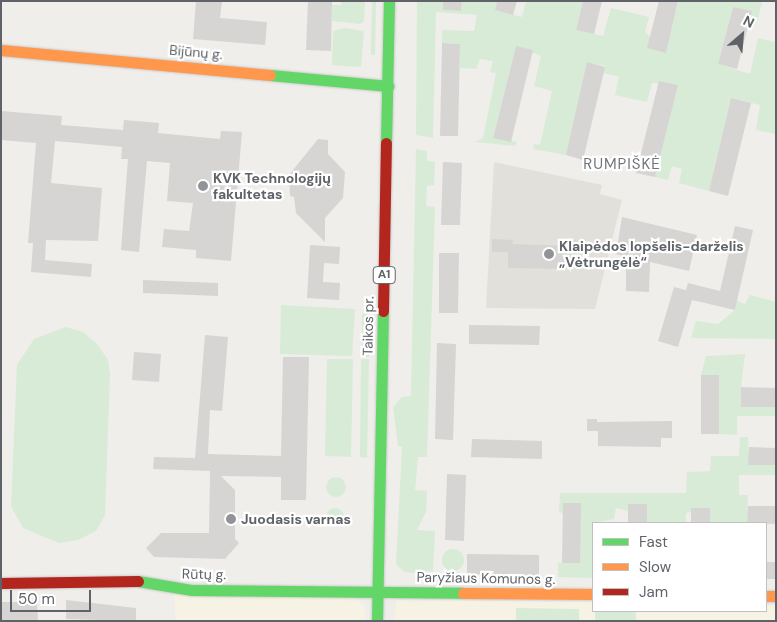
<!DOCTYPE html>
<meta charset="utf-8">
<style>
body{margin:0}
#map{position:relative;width:777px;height:622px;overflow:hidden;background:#efeeea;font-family:"DM Sans",sans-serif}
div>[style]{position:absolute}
.commercial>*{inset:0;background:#f7f3e4}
.education>*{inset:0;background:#e2e0da}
.green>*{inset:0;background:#d8ebd6}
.round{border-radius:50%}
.building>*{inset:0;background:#d6d5d3}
.roads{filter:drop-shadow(0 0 1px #cacacb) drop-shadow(0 0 1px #cacacb)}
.fast>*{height:11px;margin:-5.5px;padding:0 5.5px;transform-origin:5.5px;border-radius:5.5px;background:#63d668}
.slow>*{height:11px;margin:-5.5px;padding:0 5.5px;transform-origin:5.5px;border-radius:5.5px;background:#ff974d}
.jam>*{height:11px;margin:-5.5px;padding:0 5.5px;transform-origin:5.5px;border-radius:5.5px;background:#b3261e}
.dots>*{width:14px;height:14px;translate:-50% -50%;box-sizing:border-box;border:2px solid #fff;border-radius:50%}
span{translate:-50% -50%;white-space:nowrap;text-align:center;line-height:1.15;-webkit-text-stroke:4.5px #fff;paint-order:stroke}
.shield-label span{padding:1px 4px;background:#fff;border:1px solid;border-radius:4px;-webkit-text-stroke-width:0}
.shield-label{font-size:12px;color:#5f6368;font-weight:700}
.street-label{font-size:14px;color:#5f6368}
.poi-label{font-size:14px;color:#5f6368;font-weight:700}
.left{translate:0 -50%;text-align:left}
.neighbourhood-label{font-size:15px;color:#70757a;letter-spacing:1px}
.frame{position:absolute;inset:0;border:2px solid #5f6368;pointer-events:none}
.legend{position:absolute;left:592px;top:522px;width:175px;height:90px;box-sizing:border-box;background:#fff;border:1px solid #bfc1c3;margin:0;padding:6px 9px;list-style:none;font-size:15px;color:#5f6368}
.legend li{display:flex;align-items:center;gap:10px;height:25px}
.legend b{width:25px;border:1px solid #bfc1c3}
.north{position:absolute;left:717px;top:10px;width:50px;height:50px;-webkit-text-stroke:4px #fff;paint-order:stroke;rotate:27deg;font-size:14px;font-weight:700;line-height:20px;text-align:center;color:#5f6368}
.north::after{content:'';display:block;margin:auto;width:18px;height:22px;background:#5f6368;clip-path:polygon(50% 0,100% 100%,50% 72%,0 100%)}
.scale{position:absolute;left:10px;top:590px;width:81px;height:22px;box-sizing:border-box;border:2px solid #5f6368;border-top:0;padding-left:6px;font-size:15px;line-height:18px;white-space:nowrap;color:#5f6368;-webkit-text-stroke:4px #fff;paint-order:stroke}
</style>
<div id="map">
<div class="commercial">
<i style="clip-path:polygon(174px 594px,356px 597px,365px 607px,365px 621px,176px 621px)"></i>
<i style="clip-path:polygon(397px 600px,593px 602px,593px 611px,766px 611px,766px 606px,776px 606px,776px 621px,394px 621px)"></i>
</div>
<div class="education">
<i style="clip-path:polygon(494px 162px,602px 185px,600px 194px,622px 200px,595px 309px,486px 308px)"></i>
</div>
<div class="green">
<i style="clip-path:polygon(342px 1px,365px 1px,364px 21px,360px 24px,332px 21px,332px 5px,341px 5px)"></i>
<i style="clip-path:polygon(372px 1px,376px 1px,375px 55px,371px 55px)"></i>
<i style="clip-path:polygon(417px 1px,443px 1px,443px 10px,461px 11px,462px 1px,497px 1px,495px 10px,522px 17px,526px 1px,583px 1px,576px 30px,603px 36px,611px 8px,649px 17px,645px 32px,666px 52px,678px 1px,762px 1px,758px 20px,750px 18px,751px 11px,733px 7px,718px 64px,750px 74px,758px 38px,776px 42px,776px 134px,756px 130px,760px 105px,731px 98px,709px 191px,679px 183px,682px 169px,672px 166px,668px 180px,655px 177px,677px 85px,652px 83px,647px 102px,615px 95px,619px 77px,603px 73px,605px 66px,588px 63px,566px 155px,533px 149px,534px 144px,540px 145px,552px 91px,534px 86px,541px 56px,516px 46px,493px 137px,517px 142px,515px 146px,475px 142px,483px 138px,496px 73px,490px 72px,493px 61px,480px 59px,476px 69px,460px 68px,460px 44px,442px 43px,442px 30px,474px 31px,477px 15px,436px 12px,433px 138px,416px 135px)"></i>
<i style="clip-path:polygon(344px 28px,364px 31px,361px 67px,332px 65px,333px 31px)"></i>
<i style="clip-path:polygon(416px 149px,427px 151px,427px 161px,435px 162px,434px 185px,427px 186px,426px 206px,435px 207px,427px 457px,418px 457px,415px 490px,427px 491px,426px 512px,417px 530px,435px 531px,433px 571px,415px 573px,404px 572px,396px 564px,402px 447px,398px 446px,393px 407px,402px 397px,411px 396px)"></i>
<i style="clip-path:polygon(750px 295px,776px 302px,775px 339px,691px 338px,696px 321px,718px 324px,735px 310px,737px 301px,745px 304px)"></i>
<i style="clip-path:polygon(281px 305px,355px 309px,352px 356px,280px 354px)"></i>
<i style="clip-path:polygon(370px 306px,369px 357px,362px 357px,362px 315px)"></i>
<i style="clip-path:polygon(66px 327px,83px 332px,97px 344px,108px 360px,110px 375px,105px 515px,96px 531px,78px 540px,59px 543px,23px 528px,11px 506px,17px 365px,34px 339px)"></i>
<i style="clip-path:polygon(745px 354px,741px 387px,776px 407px,776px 416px,737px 416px,737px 435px,719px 434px,719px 375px,701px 375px,706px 356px)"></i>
<i style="clip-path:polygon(327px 359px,353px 359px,351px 457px,325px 456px)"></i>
<i style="clip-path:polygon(361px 359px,369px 359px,367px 458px,360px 457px)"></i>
<i style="clip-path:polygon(740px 437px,748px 437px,749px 465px,776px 465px,776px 475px,739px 475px,739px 495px,748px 495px,747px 523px,710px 523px,710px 509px,686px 513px,686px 522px,647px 523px,647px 504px,628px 504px,628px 511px,616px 508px,614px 519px,593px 523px,593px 578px,558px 577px,558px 563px,580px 563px,580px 503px,563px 503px,563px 513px,559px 512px,560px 493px,686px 493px,687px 472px,710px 471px,711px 456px,739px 456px)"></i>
<i class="round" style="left:326px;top:477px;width:20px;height:20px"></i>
<i class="round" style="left:326px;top:508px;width:18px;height:18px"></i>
<i class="round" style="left:442px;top:549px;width:22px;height:22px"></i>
<i style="clip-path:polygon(516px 608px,579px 609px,579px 621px,516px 621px)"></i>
<i style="clip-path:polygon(595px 611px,636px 611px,636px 621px,595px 621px)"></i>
</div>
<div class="building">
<i style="clip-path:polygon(196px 1px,222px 1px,220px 18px,267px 22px,265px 45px,193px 39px)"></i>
<i style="clip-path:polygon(308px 1px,332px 1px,331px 51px,306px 50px)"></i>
<i style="clip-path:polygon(443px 1px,462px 1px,461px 11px,443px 10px)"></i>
<i style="clip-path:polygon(497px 1px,517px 1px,513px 15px,495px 10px)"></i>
<i style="clip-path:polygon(583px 1px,602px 1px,594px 34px,576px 30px)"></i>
<i style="clip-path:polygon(659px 1px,678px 1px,666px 53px,647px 48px)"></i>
<i style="clip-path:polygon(733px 7px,752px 11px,737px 69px,718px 64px)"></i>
<i style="clip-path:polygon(442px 43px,460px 44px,458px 136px,440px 136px)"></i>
<i style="clip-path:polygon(516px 46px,533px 50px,511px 142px,493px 138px)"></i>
<i style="clip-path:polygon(587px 62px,605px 67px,583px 160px,566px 155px)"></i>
<i style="clip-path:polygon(659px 81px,678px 85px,655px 177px,636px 173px)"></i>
<i style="clip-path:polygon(731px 98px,751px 103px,728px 196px,709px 191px)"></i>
<i style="clip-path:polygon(1px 111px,62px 116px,61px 125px,123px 130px,124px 120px,159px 123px,158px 133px,220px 139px,221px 131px,242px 132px,231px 261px,196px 258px,196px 250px,162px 247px,164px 229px,189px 231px,193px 203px,167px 201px,170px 163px,147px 161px,139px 252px,121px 250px,128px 159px,121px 159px,122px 147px,55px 141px,51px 183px,102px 188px,98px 241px,46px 240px,45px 260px,92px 264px,91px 277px,31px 272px,33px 243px,28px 243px,36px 143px,1px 140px)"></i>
<i style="clip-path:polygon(318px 139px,328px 140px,328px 154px,345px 172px,343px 198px,325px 218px,325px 242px,296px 213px,294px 197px,290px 196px,289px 175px)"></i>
<i style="clip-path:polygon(443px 162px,462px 163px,460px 225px,441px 225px)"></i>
<i style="clip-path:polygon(622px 217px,697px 235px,689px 271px,650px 262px,649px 292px,626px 291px,626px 257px,616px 254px)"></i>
<i style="clip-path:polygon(735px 226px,753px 230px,735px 310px,692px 300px,678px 347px,658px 341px,674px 287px,686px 290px,688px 283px,720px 291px)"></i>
<i style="clip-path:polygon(492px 239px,513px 240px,512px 244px,568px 246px,569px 240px,585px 241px,584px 253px,571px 252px,570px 269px,508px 268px,508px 252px,492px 252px)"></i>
<i style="clip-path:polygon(310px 245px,340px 247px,339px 264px,324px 263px,323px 282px,340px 283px,339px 300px,307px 298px)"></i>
<i style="clip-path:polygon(439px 253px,459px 253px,458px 313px,439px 313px)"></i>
<i style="clip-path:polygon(143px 280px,218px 283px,218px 296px,143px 293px)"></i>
<i style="clip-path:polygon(469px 325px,540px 326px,539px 345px,469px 344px)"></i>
<i style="clip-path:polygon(205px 335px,228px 337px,222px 411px,210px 410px,208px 454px,281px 456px,283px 357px,309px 357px,306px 500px,281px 500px,281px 477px,221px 476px,235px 490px,235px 539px,239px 543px,225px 559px,154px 557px,146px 548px,161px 533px,209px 533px,210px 471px,153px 469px,154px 457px,195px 458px)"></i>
<i style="clip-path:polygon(437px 343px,456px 344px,453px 440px,435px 439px)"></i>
<i style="clip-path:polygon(134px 352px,161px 354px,159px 382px,132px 380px)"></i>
<i style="clip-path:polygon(701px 375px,719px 375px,719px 434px,701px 434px)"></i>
<i style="clip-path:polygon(741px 387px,776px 388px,776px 407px,741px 407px)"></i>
<i style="clip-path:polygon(587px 419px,597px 419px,597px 422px,672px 421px,672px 438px,661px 438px,661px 447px,598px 446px,598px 431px,587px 431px)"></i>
<i style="clip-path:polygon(472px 439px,542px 441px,542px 459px,471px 457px)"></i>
<i style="clip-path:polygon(749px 447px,776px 448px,776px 465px,748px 465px)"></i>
<i style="clip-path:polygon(447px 474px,466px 475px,464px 541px,445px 540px)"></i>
<i style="clip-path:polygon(563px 503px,581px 503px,580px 563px,562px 563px)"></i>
<i style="clip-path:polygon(628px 504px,647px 504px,647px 523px,628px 523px)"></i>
<i style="clip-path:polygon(748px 506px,776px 506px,776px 524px,747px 523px)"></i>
<i style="clip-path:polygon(691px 508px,710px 508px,710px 523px,691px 523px)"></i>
<i style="clip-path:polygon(467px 554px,539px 555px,539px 576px,467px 574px)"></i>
<i style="clip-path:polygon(766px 562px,776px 562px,776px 579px,766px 579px)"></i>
<i style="clip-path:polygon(66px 600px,136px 608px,136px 621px,66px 619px)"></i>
<i style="clip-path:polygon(1px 602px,37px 602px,38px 621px,1px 621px)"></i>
</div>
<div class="roads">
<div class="fast">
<i style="left:270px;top:75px;width:119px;rotate:5.3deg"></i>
<i style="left:386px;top:143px;width:142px;rotate:-88.8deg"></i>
<i style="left:138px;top:581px;width:55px;rotate:9.5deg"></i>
<i style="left:192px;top:590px;width:271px;rotate:0.6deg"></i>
<i style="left:377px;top:621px;width:310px;rotate:-88.9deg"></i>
</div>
<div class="slow">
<i style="left:1px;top:50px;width:270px;rotate:5.3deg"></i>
<i style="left:463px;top:593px;width:130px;rotate:0.4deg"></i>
<i style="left:766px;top:596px;width:10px"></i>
</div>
<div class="jam">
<i style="left:383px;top:311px;width:168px;rotate:-89deg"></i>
<i style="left:1px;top:583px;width:137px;rotate:-0.8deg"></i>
</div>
</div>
<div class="dots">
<i style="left:203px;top:186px;background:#919496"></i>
<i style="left:549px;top:254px;background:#919496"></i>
<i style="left:231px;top:519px;background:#919496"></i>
</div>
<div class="shield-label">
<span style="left:384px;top:275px">A1</span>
</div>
<div class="street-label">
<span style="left:196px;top:52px;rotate:5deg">Bijūnų g.</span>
<span style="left:368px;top:326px;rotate:-89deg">Taikos pr.</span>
<span style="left:204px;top:574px;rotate:1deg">Rūtų g.</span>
<span style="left:486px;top:578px;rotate:1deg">Paryžiaus Komunos g.</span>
</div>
<div class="poi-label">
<span class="left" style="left:213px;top:186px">KVK Technologijų<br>fakultetas</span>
<span class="left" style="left:559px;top:254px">Klaipėdos lopšelis-darželis<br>„Vėtrungėlė“</span>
<span class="left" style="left:241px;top:519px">Juodasis varnas</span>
</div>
<div class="neighbourhood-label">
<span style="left:622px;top:165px">RUMPIŠKĖ</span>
</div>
<div class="frame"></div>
<ul class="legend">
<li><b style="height:6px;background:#63d668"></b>Fast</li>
<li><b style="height:6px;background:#ff974d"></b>Slow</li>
<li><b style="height:6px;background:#b3261e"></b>Jam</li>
</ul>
<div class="north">N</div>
<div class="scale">50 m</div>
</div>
